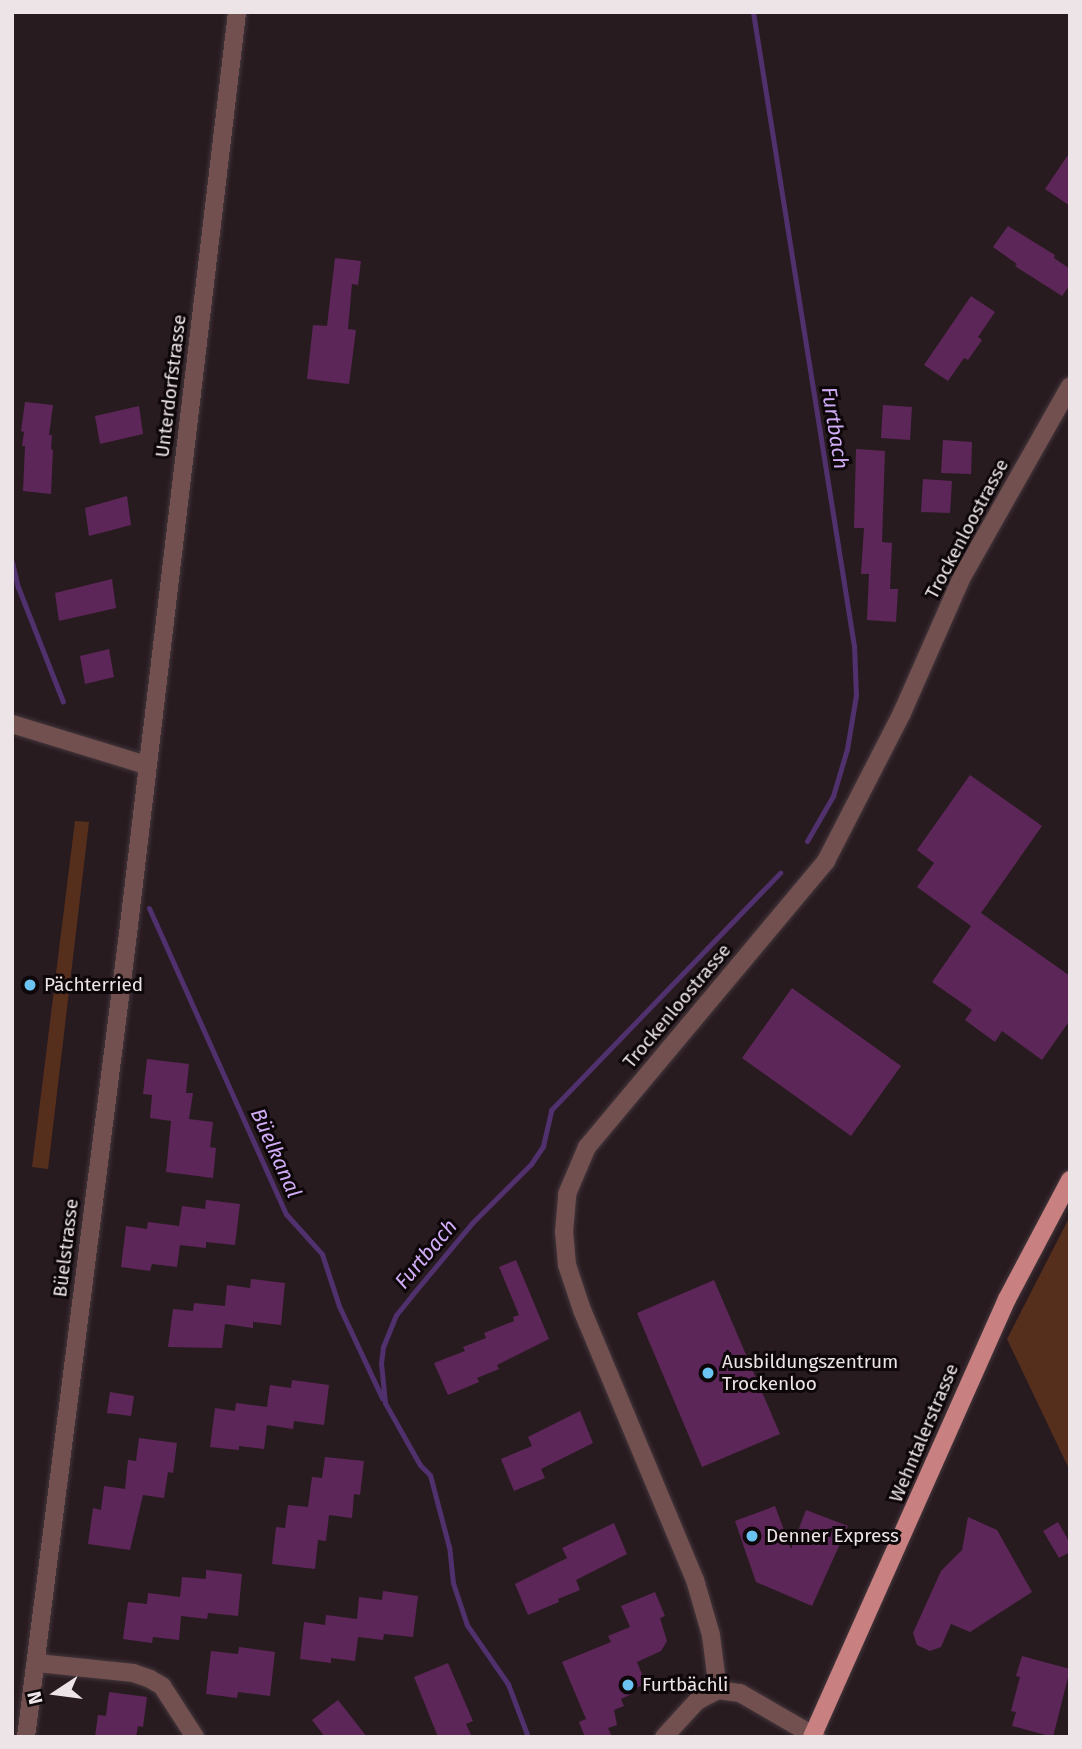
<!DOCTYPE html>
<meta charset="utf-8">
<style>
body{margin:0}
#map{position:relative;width:1082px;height:1749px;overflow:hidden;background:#281b20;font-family:"Fira Sans",sans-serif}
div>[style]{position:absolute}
.green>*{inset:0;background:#562e1c}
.stream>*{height:5px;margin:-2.5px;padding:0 2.5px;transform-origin:2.5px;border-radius:2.5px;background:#51306e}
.building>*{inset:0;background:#5d2658}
.roads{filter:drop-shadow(0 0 2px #44373c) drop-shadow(0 0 2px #44373c)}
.minor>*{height:18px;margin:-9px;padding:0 9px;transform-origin:9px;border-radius:9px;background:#735050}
.primary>*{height:18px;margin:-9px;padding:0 9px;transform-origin:9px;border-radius:9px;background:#c88080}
.dots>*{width:19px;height:19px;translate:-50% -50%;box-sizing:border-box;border:4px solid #0d0709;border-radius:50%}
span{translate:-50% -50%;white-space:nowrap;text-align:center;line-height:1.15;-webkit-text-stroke:6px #0d0709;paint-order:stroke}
.street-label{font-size:19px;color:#ede4e7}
.poi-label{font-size:19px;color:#ede4e7}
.left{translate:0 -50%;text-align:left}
.water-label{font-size:21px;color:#d1adf7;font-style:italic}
.frame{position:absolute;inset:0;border:14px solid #ede4e7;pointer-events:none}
.north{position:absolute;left:21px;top:1658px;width:70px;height:70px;-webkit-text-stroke:5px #0d0709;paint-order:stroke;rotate:257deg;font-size:19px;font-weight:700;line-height:28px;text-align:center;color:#ede4e7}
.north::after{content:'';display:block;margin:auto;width:24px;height:32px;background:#ede4e7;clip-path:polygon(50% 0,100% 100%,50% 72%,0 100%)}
</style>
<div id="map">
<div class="green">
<i style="clip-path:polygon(75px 821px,89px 822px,48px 1169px,32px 1167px)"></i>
<i style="clip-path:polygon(1070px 1216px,1070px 1471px,1007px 1339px)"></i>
</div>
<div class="stream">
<i style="left:753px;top:12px;width:642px;rotate:80.95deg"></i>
<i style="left:854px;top:646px;width:49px;rotate:87.7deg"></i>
<i style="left:856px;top:695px;width:55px;rotate:99.5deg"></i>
<i style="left:847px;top:749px;width:49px;rotate:106.6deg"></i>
<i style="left:833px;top:796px;width:52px;rotate:120deg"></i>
<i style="left:12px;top:562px;width:26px;rotate:77deg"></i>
<i style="left:18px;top:587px;width:123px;rotate:68.6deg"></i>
<i style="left:149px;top:908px;width:335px;rotate:65.9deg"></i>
<i style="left:286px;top:1214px;width:54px;rotate:48deg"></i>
<i style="left:322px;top:1254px;width:55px;rotate:71.9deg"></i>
<i style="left:339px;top:1306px;width:102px;rotate:64.9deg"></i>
<i style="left:528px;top:1737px;width:57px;rotate:-110.7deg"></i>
<i style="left:508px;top:1684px;width:72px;rotate:-124.8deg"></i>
<i style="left:467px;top:1625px;width:44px;rotate:-108.4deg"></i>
<i style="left:453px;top:1583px;width:36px;rotate:-96deg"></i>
<i style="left:449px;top:1547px;width:74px;rotate:-104.8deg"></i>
<i style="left:430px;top:1475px;width:14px;rotate:-135deg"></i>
<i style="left:420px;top:1465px;width:71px;rotate:-119.4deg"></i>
<i style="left:385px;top:1403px;width:40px;rotate:-95.7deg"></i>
<i style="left:381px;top:1363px;width:16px;rotate:-83deg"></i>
<i style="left:383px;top:1347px;width:35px;rotate:-68deg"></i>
<i style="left:396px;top:1315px;width:26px;rotate:-51deg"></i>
<i style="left:412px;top:1295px;width:94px;rotate:-50.2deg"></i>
<i style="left:472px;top:1223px;width:83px;rotate:-45deg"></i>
<i style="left:531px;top:1164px;width:22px;rotate:-56deg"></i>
<i style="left:543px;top:1146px;width:37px;rotate:-77deg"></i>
<i style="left:551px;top:1110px;width:330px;rotate:-46deg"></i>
</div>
<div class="building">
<i style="clip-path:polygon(1070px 152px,1070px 206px,1045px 189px)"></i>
<i style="clip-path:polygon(1008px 226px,1055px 255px,1054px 258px,1070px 269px,1070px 285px,1062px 296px,1015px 266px,1017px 264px,993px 247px)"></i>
<i style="clip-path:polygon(335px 258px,361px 261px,358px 285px,352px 284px,348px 329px,356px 330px,349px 384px,307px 379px,313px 325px,327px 326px)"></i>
<i style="clip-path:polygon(971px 296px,995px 312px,978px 337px,982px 340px,968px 360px,964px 358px,948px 381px,924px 365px)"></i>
<i style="clip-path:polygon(25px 402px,53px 405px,49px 435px,52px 435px,51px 449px,53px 450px,51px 494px,23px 491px,25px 446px,22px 446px,24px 432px,21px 431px)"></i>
<i style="clip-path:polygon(883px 405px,912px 407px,910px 440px,881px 438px)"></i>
<i style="clip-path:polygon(139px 406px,143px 434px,100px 444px,95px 416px)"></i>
<i style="clip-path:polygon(943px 440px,972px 442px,971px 474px,941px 473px)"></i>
<i style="clip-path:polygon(856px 449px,885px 451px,882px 542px,892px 543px,890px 589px,898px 589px,896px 622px,867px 620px,869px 574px,861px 574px,864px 528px,854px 528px)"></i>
<i style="clip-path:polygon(923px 479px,952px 481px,950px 513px,921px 512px)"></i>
<i style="clip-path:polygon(127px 496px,131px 525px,89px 536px,85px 508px)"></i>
<i style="clip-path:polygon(112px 579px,116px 608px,59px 621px,55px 593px)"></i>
<i style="clip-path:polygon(109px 649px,114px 677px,85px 684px,80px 656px)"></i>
<i style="clip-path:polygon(970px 775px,1042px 826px,981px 913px,1070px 976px,1070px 1020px,1042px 1060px,1002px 1031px,995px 1042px,965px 1020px,972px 1010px,932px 982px,971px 926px,917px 887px,934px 863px,917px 850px)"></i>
<i style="clip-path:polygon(792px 988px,901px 1066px,851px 1136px,742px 1058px)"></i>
<i style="clip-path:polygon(147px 1059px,189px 1064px,186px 1093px,193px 1093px,189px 1119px,213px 1122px,210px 1147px,216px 1148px,213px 1178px,166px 1172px,171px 1121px,150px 1118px,152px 1095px,143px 1094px)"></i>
<i style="clip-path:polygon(206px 1200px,240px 1204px,235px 1245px,206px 1242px,206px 1248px,180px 1245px,177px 1267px,152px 1264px,150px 1271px,121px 1267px,126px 1226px,147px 1229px,148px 1222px,179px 1226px,182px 1206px,205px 1209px)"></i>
<i style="clip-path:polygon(516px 1260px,549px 1339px,497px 1365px,499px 1369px,477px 1378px,479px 1382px,448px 1395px,434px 1363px,465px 1351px,463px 1347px,486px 1338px,484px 1333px,514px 1321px,513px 1317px,519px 1315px,499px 1267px)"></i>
<i style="clip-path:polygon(251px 1279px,285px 1283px,281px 1325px,253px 1322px,253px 1328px,225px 1324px,222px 1348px,168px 1347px,173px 1309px,193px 1311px,194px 1303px,225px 1306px,227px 1285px,250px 1288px)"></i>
<i style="clip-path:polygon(714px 1280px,780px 1434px,702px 1467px,637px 1313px)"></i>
<i style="clip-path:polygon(292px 1380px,329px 1385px,324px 1425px,294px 1421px,293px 1429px,267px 1425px,264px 1449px,239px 1446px,239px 1450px,210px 1447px,215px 1408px,235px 1411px,236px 1403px,267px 1407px,270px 1385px,291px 1388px)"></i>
<i style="clip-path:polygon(110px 1392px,134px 1396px,131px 1416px,107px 1413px)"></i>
<i style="clip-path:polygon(580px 1411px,593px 1443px,541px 1469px,545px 1478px,514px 1491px,501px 1459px,532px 1446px,528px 1437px)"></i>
<i style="clip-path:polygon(139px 1438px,177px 1443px,173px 1473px,168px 1472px,164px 1498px,143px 1495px,130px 1550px,88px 1544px,93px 1508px,101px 1510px,104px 1486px,125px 1489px,128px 1460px,136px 1461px)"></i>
<i style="clip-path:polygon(325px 1457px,364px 1461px,360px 1495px,354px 1494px,352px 1518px,329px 1515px,326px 1541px,318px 1540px,315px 1569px,272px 1564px,276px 1527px,285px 1528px,288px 1505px,308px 1507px,312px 1477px,322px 1478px)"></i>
<i style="clip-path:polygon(775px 1506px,791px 1549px,806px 1510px,848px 1526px,812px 1606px,756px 1582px,735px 1521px)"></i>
<i style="clip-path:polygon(968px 1517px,997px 1530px,1032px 1592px,970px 1632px,951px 1624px,941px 1647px,930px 1651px,917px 1645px,913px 1633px,941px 1571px,962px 1550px)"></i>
<i style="clip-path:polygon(1058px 1522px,1070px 1543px,1070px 1552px,1059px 1558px,1043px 1531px)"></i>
<i style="clip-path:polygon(614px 1523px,627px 1554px,576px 1580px,580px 1590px,558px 1599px,559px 1602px,528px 1615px,515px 1584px,567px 1558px,562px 1548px)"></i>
<i style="clip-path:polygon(206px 1570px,242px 1574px,238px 1616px,208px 1613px,207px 1619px,181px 1616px,179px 1640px,153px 1637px,152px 1643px,123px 1639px,128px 1602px,147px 1604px,148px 1593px,180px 1597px,182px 1577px,206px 1579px)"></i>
<i style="clip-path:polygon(383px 1591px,418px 1596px,413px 1637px,384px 1634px,383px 1640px,358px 1637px,355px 1661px,331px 1658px,331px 1663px,300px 1659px,304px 1622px,325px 1625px,326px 1615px,357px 1619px,359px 1597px,382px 1600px)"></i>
<i style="clip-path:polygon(655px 1592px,665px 1616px,660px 1618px,667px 1641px,661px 1651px,637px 1662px,646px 1684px,631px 1690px,632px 1694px,621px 1699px,624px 1706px,614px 1710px,617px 1725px,608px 1728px,612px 1737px,585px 1737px,579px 1722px,586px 1719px,562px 1662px,611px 1642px,608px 1636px,630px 1627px,621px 1606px)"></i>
<i style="clip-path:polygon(239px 1647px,275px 1652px,270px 1696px,238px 1692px,237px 1698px,206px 1694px,211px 1651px,238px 1654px)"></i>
<i style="clip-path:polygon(1022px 1656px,1070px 1669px,1053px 1737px,1012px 1726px,1016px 1712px,1011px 1711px,1020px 1677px,1016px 1676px)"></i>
<i style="clip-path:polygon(448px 1663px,473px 1721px,466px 1724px,472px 1737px,438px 1737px,414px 1677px)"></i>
<i style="clip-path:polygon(109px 1692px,147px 1697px,143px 1727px,138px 1726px,136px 1737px,95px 1737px,98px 1715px,106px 1716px)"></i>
<i style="clip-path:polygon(338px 1700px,367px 1737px,325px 1737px,312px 1720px)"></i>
</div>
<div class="roads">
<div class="minor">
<i style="left:12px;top:724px;width:140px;rotate:17deg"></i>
<i style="left:37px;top:1663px;width:97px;rotate:5.9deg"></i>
<i style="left:133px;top:1673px;width:18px;rotate:19deg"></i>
<i style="left:150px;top:1679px;width:14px;rotate:30deg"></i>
<i style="left:162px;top:1686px;width:61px;rotate:57.1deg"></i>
<i style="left:718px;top:1690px;width:55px;rotate:-97.3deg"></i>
<i style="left:711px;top:1635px;width:57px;rotate:-106.2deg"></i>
<i style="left:695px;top:1580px;width:293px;rotate:-112.7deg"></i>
<i style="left:582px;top:1310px;width:47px;rotate:-108.4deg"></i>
<i style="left:567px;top:1265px;width:33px;rotate:-95deg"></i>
<i style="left:564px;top:1232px;width:38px;rotate:-85deg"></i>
<i style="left:567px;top:1194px;width:51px;rotate:-66.9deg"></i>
<i style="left:587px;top:1147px;width:373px;rotate:-50.1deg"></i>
<i style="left:826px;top:861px;width:166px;rotate:-62.8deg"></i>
<i style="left:902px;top:713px;width:149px;rotate:-66.2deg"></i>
<i style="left:962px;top:577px;width:219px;rotate:-60.5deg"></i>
<i style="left:26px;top:1737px;width:801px;rotate:-82.76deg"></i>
<i style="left:127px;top:942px;width:936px;rotate:-83.25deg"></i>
<i style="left:664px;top:1737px;width:49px;rotate:-47.5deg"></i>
<i style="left:697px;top:1701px;width:24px;rotate:-28deg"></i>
<i style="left:718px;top:1690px;width:22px;rotate:8deg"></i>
<i style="left:740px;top:1693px;width:88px;rotate:30.1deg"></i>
</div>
<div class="primary">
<i style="left:812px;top:1737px;width:479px;rotate:-66deg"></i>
<i style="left:1007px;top:1299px;width:135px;rotate:-62.1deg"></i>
</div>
</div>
<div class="dots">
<i style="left:30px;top:985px;background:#6bc3f2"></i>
<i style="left:708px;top:1373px;background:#6bc3f2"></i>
<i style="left:752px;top:1536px;background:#6bc3f2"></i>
<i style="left:628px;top:1685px;background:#6bc3f2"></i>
</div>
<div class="street-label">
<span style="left:171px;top:386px;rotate:-83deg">Unterdorfstrasse</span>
<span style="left:967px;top:529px;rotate:-62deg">Trockenloostrasse</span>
<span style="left:677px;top:1006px;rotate:-50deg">Trockenloostrasse</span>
<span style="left:66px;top:1248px;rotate:-83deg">Büelstrasse</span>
<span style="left:924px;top:1433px;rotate:-67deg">Wehntalerstrasse</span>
</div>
<div class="poi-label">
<span class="left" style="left:44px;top:985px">Pächterried</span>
<span class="left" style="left:722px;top:1373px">Ausbildungszentrum<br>Trockenloo</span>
<span class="left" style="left:766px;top:1536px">Denner Express</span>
<span class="left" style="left:642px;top:1685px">Furtbächli</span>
</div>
<div class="water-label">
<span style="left:835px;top:428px;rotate:81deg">Furtbach</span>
<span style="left:276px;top:1153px;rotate:66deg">Büelkanal</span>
<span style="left:426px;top:1254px;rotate:-50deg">Furtbach</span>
</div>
<div class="frame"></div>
<div class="north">N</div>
</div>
